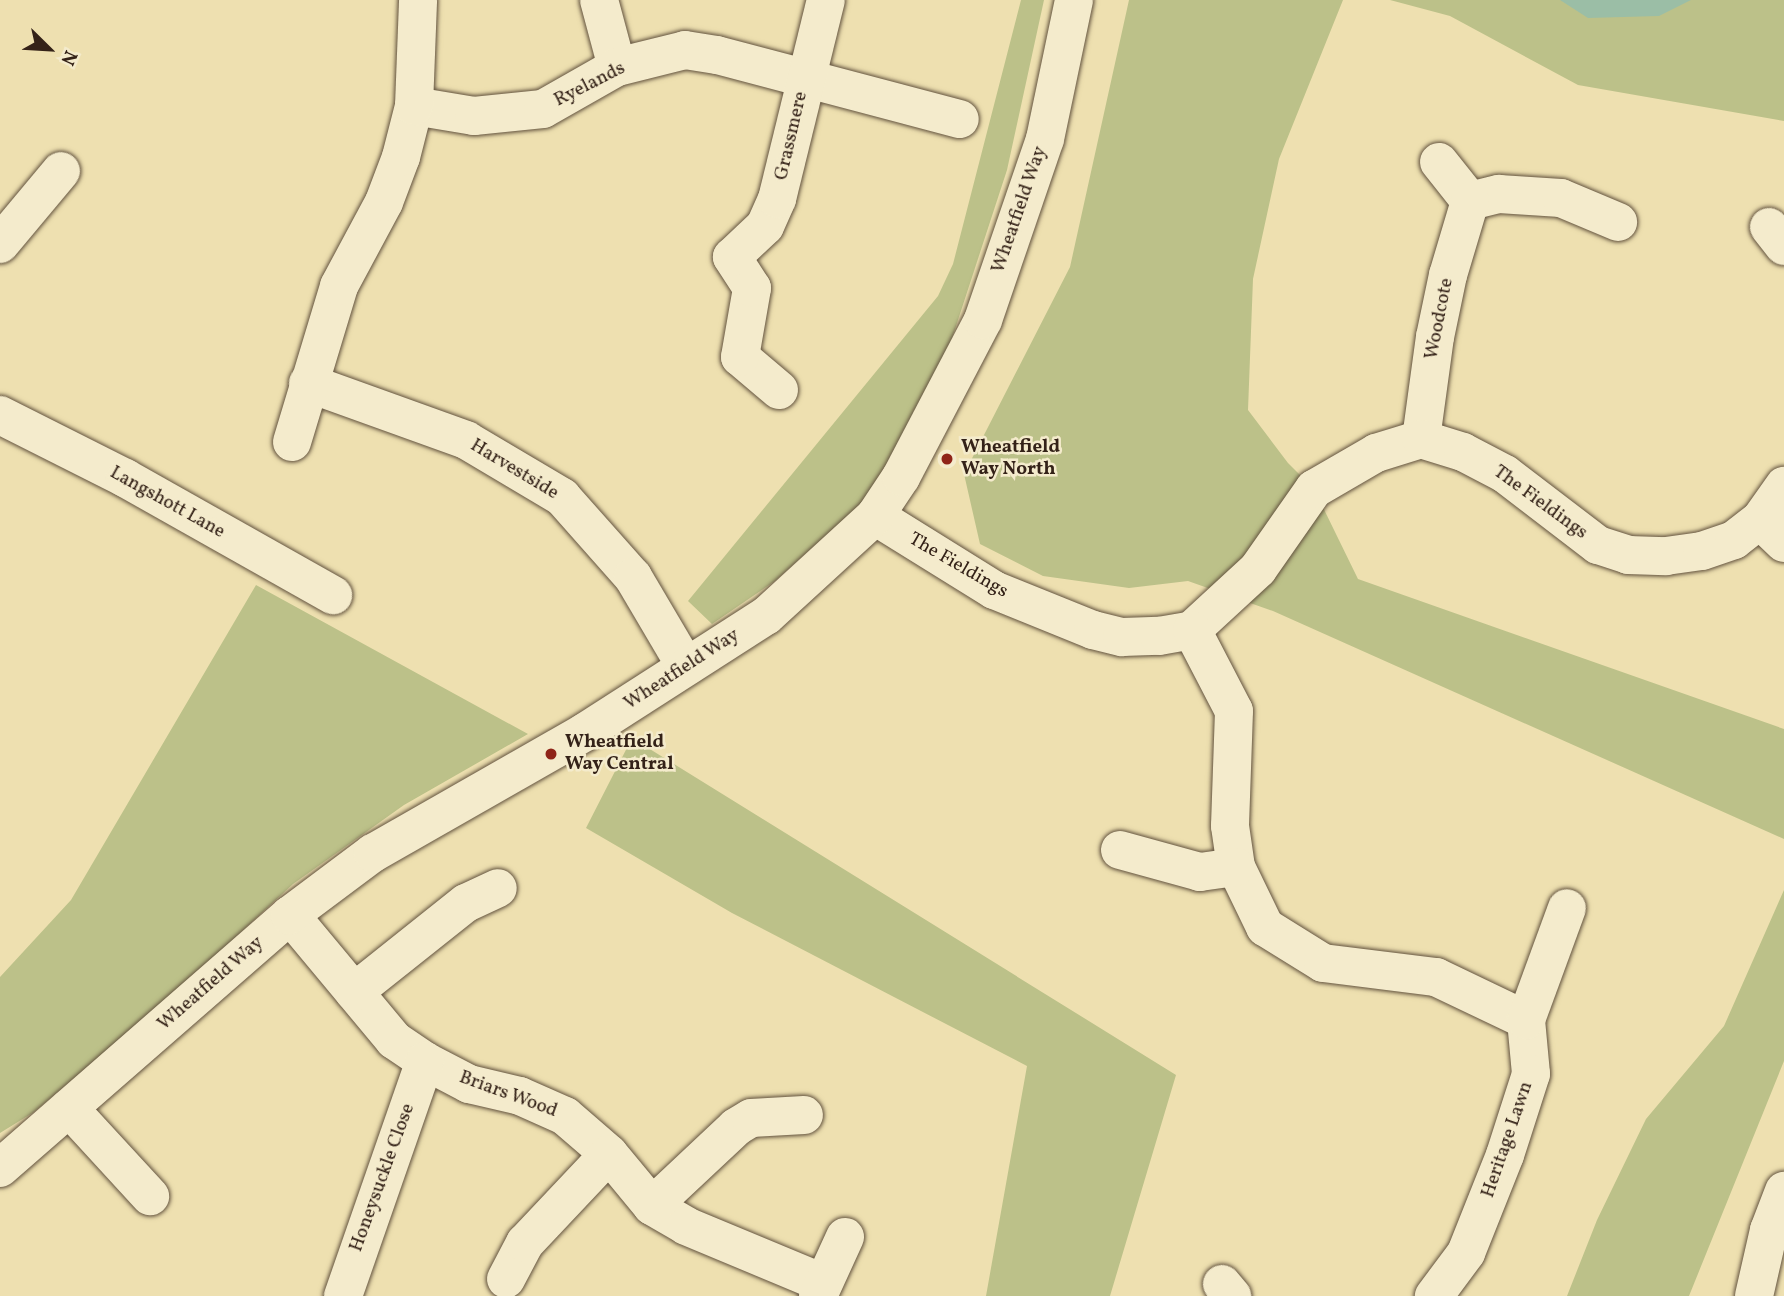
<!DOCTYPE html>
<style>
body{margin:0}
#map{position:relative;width:1784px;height:1296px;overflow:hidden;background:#eee0b0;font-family:Vollkorn,serif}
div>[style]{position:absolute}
.green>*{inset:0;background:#bcc189}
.water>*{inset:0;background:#9bbea6}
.roads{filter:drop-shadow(0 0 2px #62523e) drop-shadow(0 0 2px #62523e)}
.minor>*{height:38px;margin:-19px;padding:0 19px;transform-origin:19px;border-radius:19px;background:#f4ebcc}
.dots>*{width:19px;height:19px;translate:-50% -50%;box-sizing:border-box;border:4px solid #f4ebcc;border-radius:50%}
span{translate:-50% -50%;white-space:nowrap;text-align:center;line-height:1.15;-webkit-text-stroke:5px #f4ebcc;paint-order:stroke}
.street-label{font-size:19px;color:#342218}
.poi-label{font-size:19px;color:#342218;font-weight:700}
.left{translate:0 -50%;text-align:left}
.north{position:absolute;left:14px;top:14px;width:70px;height:70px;-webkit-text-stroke:5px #f4ebcc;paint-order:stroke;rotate:114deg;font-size:19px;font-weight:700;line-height:28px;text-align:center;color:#342218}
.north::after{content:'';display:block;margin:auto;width:24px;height:32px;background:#342218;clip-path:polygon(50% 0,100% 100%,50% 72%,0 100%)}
</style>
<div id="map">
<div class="green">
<i style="clip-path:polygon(1021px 0,1044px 0,1007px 170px,940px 375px,864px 501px,775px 581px,712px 624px,688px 601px,938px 296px,953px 264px)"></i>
<i style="clip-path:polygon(1129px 0,1343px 0,1279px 159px,1253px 279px,1248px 410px,1288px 463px,1314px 489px,1358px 579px,1784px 729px,1784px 839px,1273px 611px,1188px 581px,1129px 588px,1043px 576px,980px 544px,964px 474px,1070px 267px)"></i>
<i style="clip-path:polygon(1390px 0,1784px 0,1784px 121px,1578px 85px,1450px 16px)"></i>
<i style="clip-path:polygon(256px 585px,528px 734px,404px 805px,293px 884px,174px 994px,34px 1112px,0 1133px,0 977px,71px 900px)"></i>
<i style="clip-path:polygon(632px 738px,1176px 1075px,1110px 1296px,986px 1296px,1027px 1066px,732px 913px,586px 828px)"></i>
<i style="clip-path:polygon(1784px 890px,1784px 1061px,1689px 1296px,1567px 1296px,1597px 1220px,1646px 1119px,1724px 1026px)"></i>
</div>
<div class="water">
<i style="clip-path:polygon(1560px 0,1691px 0,1659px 16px,1588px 18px)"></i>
</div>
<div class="roads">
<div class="minor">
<i style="left:599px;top:0;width:69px;rotate:75deg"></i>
<i style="left:414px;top:106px;width:61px;rotate:9.5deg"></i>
<i style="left:474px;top:116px;width:69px;rotate:-5.8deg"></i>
<i style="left:543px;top:109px;width:85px;rotate:-29.6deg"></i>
<i style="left:617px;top:67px;width:70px;rotate:-14deg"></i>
<i style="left:685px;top:50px;width:32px;rotate:9deg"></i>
<i style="left:717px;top:55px;width:251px;rotate:14.8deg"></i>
<i style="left:1439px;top:162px;width:50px;rotate:51.5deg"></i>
<i style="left:1470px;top:201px;width:30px;rotate:-14deg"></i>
<i style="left:1499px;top:194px;width:62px;rotate:3.7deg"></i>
<i style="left:1561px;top:198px;width:62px;rotate:22.8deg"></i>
<i style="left:1769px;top:227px;width:24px;rotate:52deg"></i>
<i style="left:0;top:244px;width:95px;rotate:-50.1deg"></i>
<i style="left:308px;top:383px;width:168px;rotate:19.8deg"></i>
<i style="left:466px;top:440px;width:112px;rotate:30.7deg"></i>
<i style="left:562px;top:497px;width:107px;rotate:48.4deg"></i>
<i style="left:633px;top:577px;width:104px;rotate:59.5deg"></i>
<i style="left:779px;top:390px;width:51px;rotate:-139.8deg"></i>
<i style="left:740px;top:357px;width:70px;rotate:-80.1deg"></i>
<i style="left:752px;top:288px;width:37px;rotate:-123deg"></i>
<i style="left:732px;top:257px;width:45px;rotate:-43.2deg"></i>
<i style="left:765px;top:226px;width:30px;rotate:-66deg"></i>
<i style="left:777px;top:199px;width:205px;rotate:-76.2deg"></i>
<i style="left:0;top:415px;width:140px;rotate:26.7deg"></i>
<i style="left:125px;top:478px;width:239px;rotate:29.4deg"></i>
<i style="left:1421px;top:439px;width:103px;rotate:-82.2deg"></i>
<i style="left:1435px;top:337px;width:63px;rotate:-78.2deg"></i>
<i style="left:1448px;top:275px;width:77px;rotate:-73.4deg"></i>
<i style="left:292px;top:442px;width:163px;rotate:-73.2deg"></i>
<i style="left:339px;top:286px;width:95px;rotate:-61.8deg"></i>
<i style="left:384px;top:202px;width:48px;rotate:-69.3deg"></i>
<i style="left:401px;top:157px;width:53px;rotate:-75.7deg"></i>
<i style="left:414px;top:106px;width:106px;rotate:-87.8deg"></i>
<i style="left:875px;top:516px;width:140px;rotate:31.9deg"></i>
<i style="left:994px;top:590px;width:107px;rotate:22deg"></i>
<i style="left:1093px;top:630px;width:30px;rotate:14deg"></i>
<i style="left:1122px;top:637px;width:37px;rotate:-2deg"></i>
<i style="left:1159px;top:636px;width:34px;rotate:-10deg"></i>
<i style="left:1192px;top:630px;width:90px;rotate:-42.7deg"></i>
<i style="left:1258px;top:569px;width:98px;rotate:-55deg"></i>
<i style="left:1314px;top:489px;width:72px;rotate:-30.1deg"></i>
<i style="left:1376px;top:453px;width:47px;rotate:-17.3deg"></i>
<i style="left:1421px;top:439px;width:44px;rotate:17.2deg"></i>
<i style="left:1463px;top:452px;width:47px;rotate:27.6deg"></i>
<i style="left:1505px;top:474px;width:117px;rotate:37.4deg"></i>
<i style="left:1598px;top:545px;width:32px;rotate:18deg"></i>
<i style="left:1628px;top:555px;width:38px;rotate:2deg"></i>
<i style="left:1666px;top:556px;width:36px;rotate:-8deg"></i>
<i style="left:1702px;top:551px;width:34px;rotate:-19deg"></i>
<i style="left:1734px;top:540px;width:33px;rotate:-38deg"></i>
<i style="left:1760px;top:520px;width:42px;rotate:-54.8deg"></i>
<i style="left:1760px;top:520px;width:33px;rotate:44deg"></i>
<i style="left:1192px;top:630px;width:91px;rotate:62.6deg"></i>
<i style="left:1234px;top:711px;width:115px;rotate:92deg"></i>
<i style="left:1230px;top:826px;width:41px;rotate:81.7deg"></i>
<i style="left:1236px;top:867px;width:67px;rotate:64.2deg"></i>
<i style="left:1265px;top:927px;width:68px;rotate:31.8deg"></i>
<i style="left:1323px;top:963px;width:114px;rotate:7.1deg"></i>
<i style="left:1436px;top:977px;width:100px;rotate:25.5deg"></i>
<i style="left:1526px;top:1020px;width:54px;rotate:84.7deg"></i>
<i style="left:1531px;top:1074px;width:85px;rotate:107.8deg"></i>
<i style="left:1505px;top:1155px;width:105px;rotate:111.7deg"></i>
<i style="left:1466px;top:1253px;width:54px;rotate:126.7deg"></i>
<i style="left:1120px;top:850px;width:83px;rotate:15.4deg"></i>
<i style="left:1200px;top:872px;width:36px;rotate:-8deg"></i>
<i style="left:290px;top:915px;width:163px;rotate:50.2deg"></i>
<i style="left:394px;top:1040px;width:37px;rotate:34deg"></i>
<i style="left:425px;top:1061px;width:50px;rotate:27.6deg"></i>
<i style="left:469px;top:1084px;width:52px;rotate:13.2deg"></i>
<i style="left:520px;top:1096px;width:49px;rotate:24deg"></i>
<i style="left:565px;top:1116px;width:58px;rotate:40.8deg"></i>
<i style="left:609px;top:1154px;width:67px;rotate:50.4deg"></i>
<i style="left:652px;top:1206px;width:39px;rotate:30deg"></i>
<i style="left:686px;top:1226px;width:148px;rotate:22.6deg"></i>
<i style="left:354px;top:992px;width:143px;rotate:-38.5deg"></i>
<i style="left:466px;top:903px;width:35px;rotate:-25deg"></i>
<i style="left:1526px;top:1020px;width:119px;rotate:-69.9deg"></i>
<i style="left:69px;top:1108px;width:120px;rotate:47.4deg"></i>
<i style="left:0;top:1168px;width:385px;rotate:-41.1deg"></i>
<i style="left:290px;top:915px;width:104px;rotate:-36.8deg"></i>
<i style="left:373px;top:853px;width:244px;rotate:-29.7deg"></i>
<i style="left:585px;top:732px;width:215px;rotate:-32.7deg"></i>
<i style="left:766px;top:616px;width:148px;rotate:-42.5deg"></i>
<i style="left:875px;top:516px;width:47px;rotate:-56.3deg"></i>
<i style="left:901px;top:477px;width:177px;rotate:-62.4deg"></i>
<i style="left:983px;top:320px;width:191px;rotate:-71.1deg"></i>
<i style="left:1045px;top:139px;width:142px;rotate:-78.2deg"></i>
<i style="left:652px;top:1206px;width:115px;rotate:-43.2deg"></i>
<i style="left:736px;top:1127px;width:17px;rotate:-31deg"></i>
<i style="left:751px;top:1118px;width:53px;rotate:-3.2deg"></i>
<i style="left:506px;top:1279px;width:41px;rotate:-62.2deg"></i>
<i style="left:525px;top:1243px;width:122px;rotate:-46.7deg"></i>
<i style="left:1222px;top:1284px;width:16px;rotate:50deg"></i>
<i style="left:343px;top:1296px;width:249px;rotate:-70.8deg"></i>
<i style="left:818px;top:1296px;width:65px;rotate:-65.4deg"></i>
<i style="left:1754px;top:1296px;width:68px;rotate:-77.2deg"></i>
<i style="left:1769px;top:1230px;width:42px;rotate:-69deg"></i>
</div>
</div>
<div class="dots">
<i style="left:947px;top:459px;background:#8f2418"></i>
<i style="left:551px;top:754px;background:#8f2418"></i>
</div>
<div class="street-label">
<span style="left:590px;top:85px;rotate:-27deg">Ryelands</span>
<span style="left:792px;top:136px;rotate:-77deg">Grassmere</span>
<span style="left:1020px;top:210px;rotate:-71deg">Wheatfield Way</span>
<span style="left:1440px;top:319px;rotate:-79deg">Woodcote</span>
<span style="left:514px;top:470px;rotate:31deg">Harvestside</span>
<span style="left:167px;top:503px;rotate:29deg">Langshott Lane</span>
<span style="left:1540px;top:503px;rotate:36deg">The Fieldings</span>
<span style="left:958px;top:566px;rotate:30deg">The Fieldings</span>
<span style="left:682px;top:670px;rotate:-33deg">Wheatfield Way</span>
<span style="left:211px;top:984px;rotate:-41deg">Wheatfield Way</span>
<span style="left:508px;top:1095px;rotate:20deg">Briars Wood</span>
<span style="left:1508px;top:1140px;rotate:-71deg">Heritage Lawn</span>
<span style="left:383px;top:1178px;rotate:-70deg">Honeysuckle Close</span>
</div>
<div class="poi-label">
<span class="left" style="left:961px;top:459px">Wheatfield<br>Way North</span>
<span class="left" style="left:565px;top:754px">Wheatfield<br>Way Central</span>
</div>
<div class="north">N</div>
</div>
